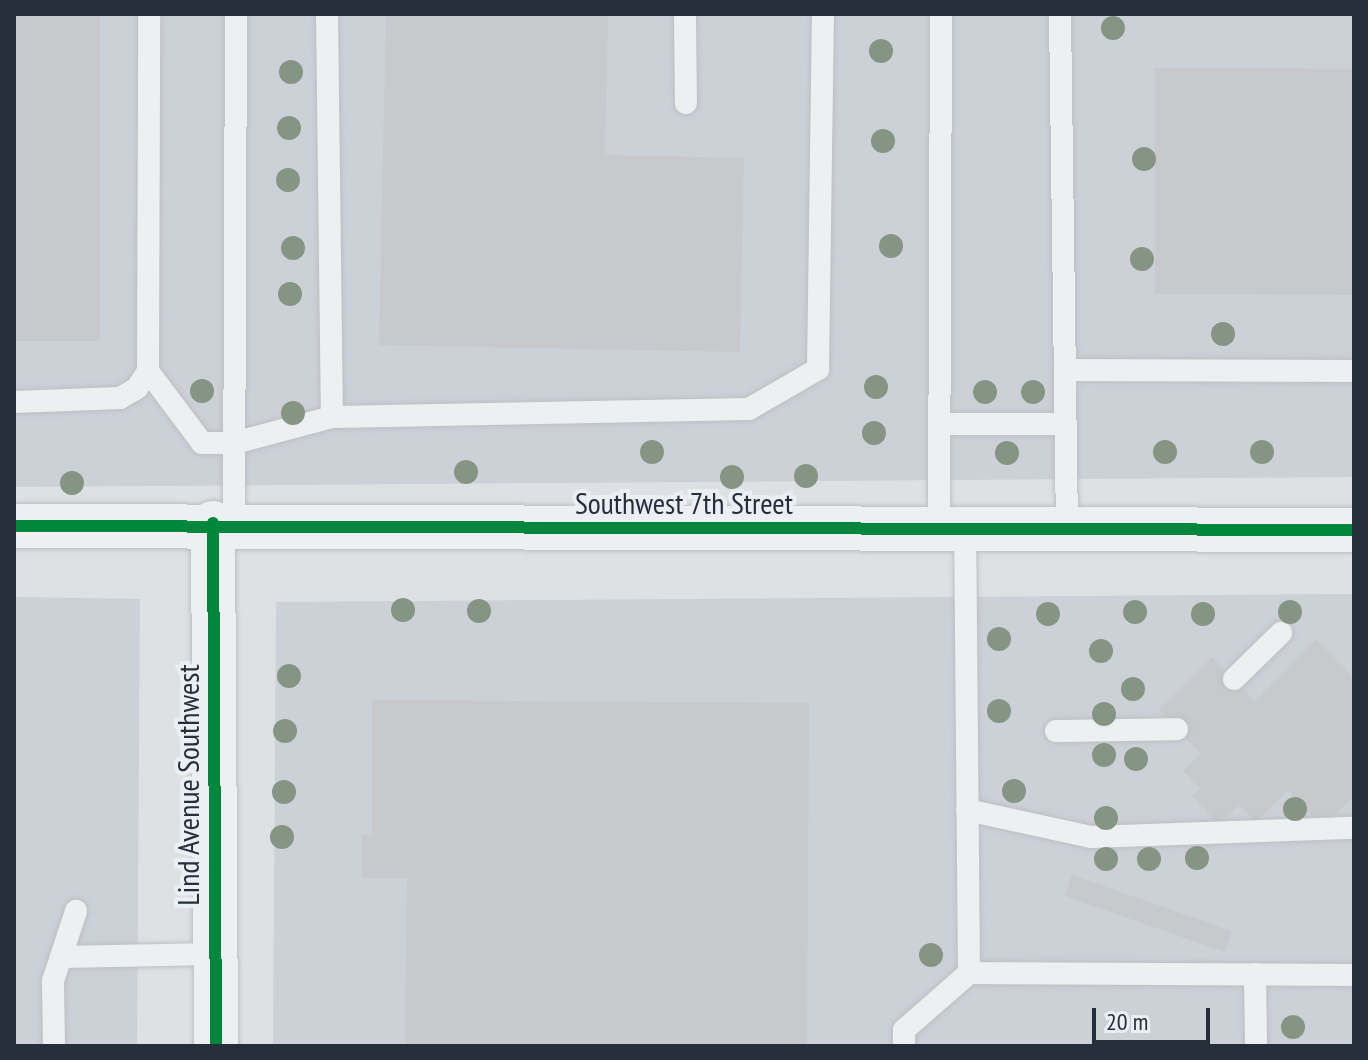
<!DOCTYPE html>
<style>
body{margin:0}
#map{position:relative;width:1368px;height:1060px;overflow:hidden;background:#dee1e4;font-family:"PT Sans Narrow",sans-serif}
div>[style]{position:absolute}
.built>*{inset:0;background:#ccd0d7}
.building>*{inset:0;background:#c7c9cc}
.roads{filter:drop-shadow(0 0 2px #bdbfc2) drop-shadow(0 0 2px #bdbfc2)}
.service>*{height:22px;margin:-11px;padding:0 11px;transform-origin:11px;border-radius:11px;background:#eeeff0}
.tertiary>*{height:44px;margin:-22px;padding:0 22px;transform-origin:22px;border-radius:22px;background:#eeeff0}
.cycleway>*{height:12px;margin:-6px;padding:0 6px;transform-origin:6px;border-radius:6px;background:#00873e}
.trees>*{width:24px;height:24px;margin:-12px;border-radius:50%;background:#849583}
span{translate:-50% -50%;white-space:nowrap;text-align:center;line-height:1.15;-webkit-text-stroke:8px #ebeff4;paint-order:stroke}
.street-label{font-size:30px;color:#262e3c}
.frame{position:absolute;inset:0;border:16px solid #262e3c;pointer-events:none}
.scale{position:absolute;left:1092px;top:1008px;width:118px;height:36px;box-sizing:border-box;border:4px solid #262e3c;border-top:0;padding-left:10px;font-size:24px;line-height:28px;white-space:nowrap;color:#262e3c;-webkit-text-stroke:6px #ebeff4;paint-order:stroke}
</style>
<div id="map">
<div class="built">
<i style="clip-path:polygon(14px 14px,1354px 14px,1354px 477px,14px 487px)"></i>
<i style="clip-path:polygon(1354px 594px,1354px 1046px,273px 1046px,276px 602px)"></i>
<i style="clip-path:polygon(14px 597px,140px 599px,137px 1046px,14px 1046px)"></i>
</div>
<div class="building">
<i style="clip-path:polygon(14px 14px,100px 14px,100px 341px,14px 341px)"></i>
<i style="clip-path:polygon(386px 14px,608px 14px,605px 155px,744px 158px,740px 352px,379px 345px)"></i>
<i style="clip-path:polygon(1155px 68px,1354px 69px,1354px 295px,1155px 294px)"></i>
<i style="clip-path:polygon(1316px 639px,1354px 678px,1354px 796px,1323px 827px,1288px 790px,1256px 822px,1239px 805px,1219px 824px,1192px 796px,1200px 789px,1183px 771px,1201px 754px,1159px 710px,1212px 657px,1255px 701px)"></i>
<i style="clip-path:polygon(372px 700px,809px 703px,807px 1046px,405px 1046px,407px 878px,362px 878px,362px 835px,372px 835px)"></i>
<i style="clip-path:polygon(1072px 875px,1232px 931px,1225px 952px,1065px 896px)"></i>
</div>
<div class="roads">
<div class="service">
<i style="left:327px;top:14px;width:403px;rotate:89.3deg"></i>
<i style="left:685px;top:14px;width:89px;rotate:89.4deg"></i>
<i style="left:1060px;top:14px;width:516px;rotate:89.22deg"></i>
<i style="left:1065px;top:370px;width:289px;rotate:0.2deg"></i>
<i style="left:148px;top:371px;width:90px;rotate:53.1deg"></i>
<i style="left:202px;top:443px;width:32px"></i>
<i style="left:234px;top:443px;width:101px;rotate:-14.9deg"></i>
<i style="left:332px;top:417px;width:417px;rotate:-1.1deg"></i>
<i style="left:749px;top:409px;width:80px;rotate:-30.1deg"></i>
<i style="left:818px;top:369px;width:355px;rotate:-89.2deg"></i>
<i style="left:14px;top:402px;width:106px;rotate:-2.2deg"></i>
<i style="left:120px;top:398px;width:20px;rotate:-30deg"></i>
<i style="left:137px;top:388px;width:20px;rotate:-57deg"></i>
<i style="left:148px;top:371px;width:357px;rotate:-89.8deg"></i>
<i style="left:939px;top:424px;width:127px"></i>
<i style="left:234px;top:524px;width:510px;rotate:-89.78deg"></i>
<i style="left:939px;top:530px;width:516px;rotate:-89.78deg"></i>
<i style="left:1234px;top:679px;width:66px;rotate:-44.4deg"></i>
<i style="left:1056px;top:731px;width:121px;rotate:-0.9deg"></i>
<i style="left:967px;top:810px;width:127px;rotate:12.3deg"></i>
<i style="left:1091px;top:837px;width:263px;rotate:-2deg"></i>
<i style="left:61px;top:957px;width:154px;rotate:-1.1deg"></i>
<i style="left:969px;top:973px;width:385px;rotate:0.3deg"></i>
<i style="left:1255px;top:974px;width:72px;rotate:89.2deg"></i>
<i style="left:54px;top:1046px;width:65px;rotate:-90.9deg"></i>
<i style="left:53px;top:981px;width:74px;rotate:-71.8deg"></i>
<i style="left:904px;top:1046px;width:16px;rotate:-90deg"></i>
<i style="left:904px;top:1030px;width:86px;rotate:-41.2deg"></i>
<i style="left:969px;top:973px;width:443px;rotate:-90.5deg"></i>
</div>
<div class="tertiary">
<i style="left:213px;top:523px;width:523px;rotate:89.67deg"></i>
<i style="left:14px;top:526px;width:1340px;rotate:0.17deg"></i>
</div>
</div>
<div class="cycleway">
<i style="left:213px;top:523px;width:523px;rotate:89.67deg"></i>
<i style="left:14px;top:526px;width:1340px;rotate:0.17deg"></i>
</div>
<div class="trees">
<i style="left:1113px;top:28px"></i>
<i style="left:881px;top:51px"></i>
<i style="left:291px;top:72px"></i>
<i style="left:289px;top:128px"></i>
<i style="left:883px;top:141px"></i>
<i style="left:1144px;top:159px"></i>
<i style="left:288px;top:180px"></i>
<i style="left:891px;top:246px"></i>
<i style="left:293px;top:248px"></i>
<i style="left:1142px;top:259px"></i>
<i style="left:290px;top:294px"></i>
<i style="left:1223px;top:334px"></i>
<i style="left:876px;top:387px"></i>
<i style="left:202px;top:391px"></i>
<i style="left:985px;top:392px"></i>
<i style="left:1033px;top:392px"></i>
<i style="left:293px;top:413px"></i>
<i style="left:874px;top:433px"></i>
<i style="left:652px;top:452px"></i>
<i style="left:1165px;top:452px"></i>
<i style="left:1262px;top:452px"></i>
<i style="left:1007px;top:453px"></i>
<i style="left:466px;top:472px"></i>
<i style="left:806px;top:476px"></i>
<i style="left:732px;top:477px"></i>
<i style="left:72px;top:483px"></i>
<i style="left:403px;top:610px"></i>
<i style="left:479px;top:611px"></i>
<i style="left:1135px;top:612px"></i>
<i style="left:1290px;top:612px"></i>
<i style="left:1048px;top:614px"></i>
<i style="left:1203px;top:614px"></i>
<i style="left:999px;top:639px"></i>
<i style="left:1101px;top:651px"></i>
<i style="left:289px;top:676px"></i>
<i style="left:1133px;top:689px"></i>
<i style="left:999px;top:711px"></i>
<i style="left:1104px;top:714px"></i>
<i style="left:285px;top:731px"></i>
<i style="left:1104px;top:755px"></i>
<i style="left:1136px;top:759px"></i>
<i style="left:1014px;top:791px"></i>
<i style="left:284px;top:792px"></i>
<i style="left:1295px;top:809px"></i>
<i style="left:1106px;top:818px"></i>
<i style="left:282px;top:837px"></i>
<i style="left:1197px;top:858px"></i>
<i style="left:1106px;top:859px"></i>
<i style="left:1149px;top:859px"></i>
<i style="left:931px;top:955px"></i>
<i style="left:1293px;top:1027px"></i>
</div>
<div class="street-label">
<span style="left:684px;top:503px">Southwest 7th Street</span>
<span style="left:188px;top:785px;rotate:-90deg">Lind Avenue Southwest</span>
</div>
<div class="frame"></div>
<div class="scale">20 m</div>
</div>
